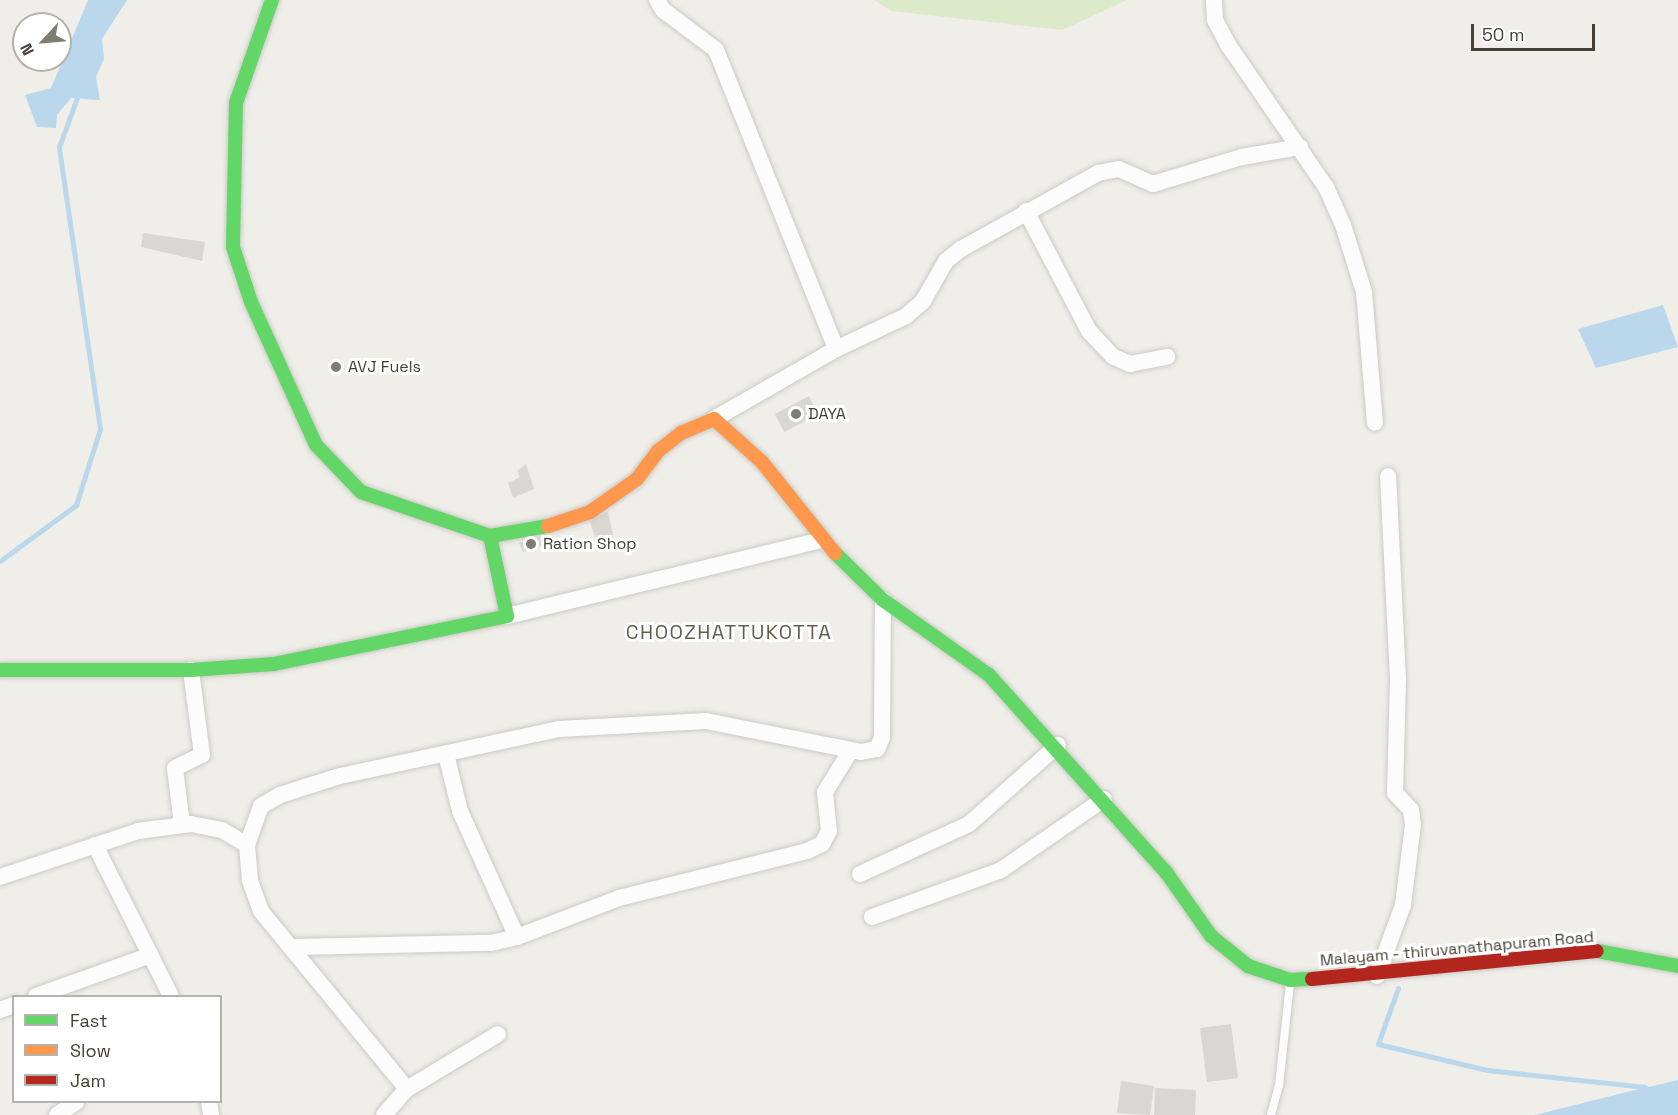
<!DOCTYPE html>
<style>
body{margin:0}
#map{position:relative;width:1678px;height:1115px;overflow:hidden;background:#efeee9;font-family:"Space Grotesk",sans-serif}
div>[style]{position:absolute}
.green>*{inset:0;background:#dceac9}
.water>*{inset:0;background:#bad7ec}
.stream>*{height:5px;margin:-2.5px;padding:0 2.5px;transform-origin:2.5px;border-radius:2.5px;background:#bad7ec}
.building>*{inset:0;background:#d9d7d1}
.roads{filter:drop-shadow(0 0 2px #cbcac5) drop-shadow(0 0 2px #cbcac5)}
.lane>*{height:8px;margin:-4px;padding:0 4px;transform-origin:4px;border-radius:4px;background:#fdfcfc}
.street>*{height:16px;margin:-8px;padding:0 8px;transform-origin:8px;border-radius:8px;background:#fdfcfc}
.fast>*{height:14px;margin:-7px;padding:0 7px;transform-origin:7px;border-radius:7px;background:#63d668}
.slow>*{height:14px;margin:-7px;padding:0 7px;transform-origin:7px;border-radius:7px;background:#ff974d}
.jam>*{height:14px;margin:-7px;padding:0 7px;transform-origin:7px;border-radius:7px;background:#b3261e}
.dots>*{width:16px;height:16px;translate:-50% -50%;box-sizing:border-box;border:3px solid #fff;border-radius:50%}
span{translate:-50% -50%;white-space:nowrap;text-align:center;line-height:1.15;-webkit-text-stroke:6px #fff;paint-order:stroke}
.poi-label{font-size:16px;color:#453f35}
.left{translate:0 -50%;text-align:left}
.street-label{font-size:16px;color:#453f35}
.quarter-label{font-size:20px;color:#675d4d;letter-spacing:1.5px}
.legend{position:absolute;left:12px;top:995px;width:210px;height:108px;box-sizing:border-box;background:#fff;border:2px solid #b5b2ae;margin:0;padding:8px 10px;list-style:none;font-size:18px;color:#453f35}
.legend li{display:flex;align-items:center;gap:12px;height:30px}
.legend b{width:30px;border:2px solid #b5b2ae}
.north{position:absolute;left:12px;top:12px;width:60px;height:60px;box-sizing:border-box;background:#fff;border:2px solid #b5b2ae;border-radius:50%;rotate:244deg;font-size:16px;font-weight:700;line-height:24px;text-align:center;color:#453f35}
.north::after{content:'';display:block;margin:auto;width:21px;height:27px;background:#807c74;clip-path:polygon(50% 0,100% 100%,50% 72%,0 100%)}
.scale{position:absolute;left:1471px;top:24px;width:124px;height:27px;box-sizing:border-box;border:3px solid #453f35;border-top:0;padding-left:8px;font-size:18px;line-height:21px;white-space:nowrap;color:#453f35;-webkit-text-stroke:4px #fff;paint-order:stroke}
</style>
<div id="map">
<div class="green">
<i style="clip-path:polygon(874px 0,1127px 0,1062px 30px,891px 11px)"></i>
</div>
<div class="water">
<i style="clip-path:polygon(88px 0,127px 0,102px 39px,104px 59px,96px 77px,100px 100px,71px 98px,57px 115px,56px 128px,37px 127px,25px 95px,51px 88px)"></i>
<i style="clip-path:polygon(1663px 305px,1678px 347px,1596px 368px,1578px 329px)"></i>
<i style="clip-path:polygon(1678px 1080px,1678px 1115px,1535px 1115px,1619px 1094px)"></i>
</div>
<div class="stream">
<i style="left:0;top:561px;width:94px;rotate:-36.4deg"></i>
<i style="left:76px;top:505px;width:80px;rotate:-72.5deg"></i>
<i style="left:100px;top:429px;width:285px;rotate:-98.3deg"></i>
<i style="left:59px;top:147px;width:59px;rotate:-70deg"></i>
<i style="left:1398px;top:988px;width:59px;rotate:109.7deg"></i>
<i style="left:1378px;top:1044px;width:112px;rotate:13.4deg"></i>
<i style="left:1487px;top:1070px;width:159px;rotate:6.1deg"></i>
</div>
<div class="building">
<i style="clip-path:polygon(143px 233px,205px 242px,202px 261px,141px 247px)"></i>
<i style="clip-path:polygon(809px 396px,818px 415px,784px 432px,775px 414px)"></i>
<i style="clip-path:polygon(526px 464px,534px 489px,513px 498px,508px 483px,520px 477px,517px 471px)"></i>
<i style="clip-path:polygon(608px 512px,615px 543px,599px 548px,589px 520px)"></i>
<i style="clip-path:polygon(540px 536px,542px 546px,523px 552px,519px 543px)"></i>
<i style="clip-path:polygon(1231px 1024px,1238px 1078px,1207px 1082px,1200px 1028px)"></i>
<i style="clip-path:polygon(1121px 1081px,1154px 1086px,1150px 1115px,1117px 1113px)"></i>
<i style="clip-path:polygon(1155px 1088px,1196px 1090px,1195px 1115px,1154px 1115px)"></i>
</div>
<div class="roads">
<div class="lane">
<i style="left:1271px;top:1115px;width:30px;rotate:-75deg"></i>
<i style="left:1279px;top:1086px;width:104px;rotate:-83.9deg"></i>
</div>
<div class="street">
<i style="left:657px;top:0;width:12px;rotate:59deg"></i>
<i style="left:663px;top:10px;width:66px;rotate:37deg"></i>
<i style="left:716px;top:50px;width:322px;rotate:68.1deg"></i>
<i style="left:1214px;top:0;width:20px;rotate:87deg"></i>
<i style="left:1215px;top:20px;width:30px;rotate:62deg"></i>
<i style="left:1229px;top:46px;width:171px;rotate:55.5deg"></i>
<i style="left:1326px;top:187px;width:42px;rotate:65.9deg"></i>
<i style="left:1343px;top:225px;width:70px;rotate:72.6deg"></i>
<i style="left:1364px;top:292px;width:131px;rotate:85.2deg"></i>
<i style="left:1026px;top:211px;width:136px;rotate:62.3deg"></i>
<i style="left:1089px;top:331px;width:34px;rotate:47deg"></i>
<i style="left:1112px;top:356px;width:20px;rotate:24deg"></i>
<i style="left:1130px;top:364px;width:38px;rotate:-11deg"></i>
<i style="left:714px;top:419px;width:141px;rotate:-29.8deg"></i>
<i style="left:836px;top:349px;width:77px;rotate:-25.2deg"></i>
<i style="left:906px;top:316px;width:23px;rotate:-41deg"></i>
<i style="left:923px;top:301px;width:46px;rotate:-60.1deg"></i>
<i style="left:946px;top:261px;width:19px;rotate:-39deg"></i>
<i style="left:961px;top:249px;width:157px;rotate:-29deg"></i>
<i style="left:1098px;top:173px;width:21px;rotate:-11deg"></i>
<i style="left:1119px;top:169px;width:37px;rotate:24deg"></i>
<i style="left:1153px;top:184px;width:93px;rotate:-16.9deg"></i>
<i style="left:1242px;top:157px;width:59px;rotate:-9.8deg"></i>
<i style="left:507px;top:616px;width:324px;rotate:-13.6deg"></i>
<i style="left:446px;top:754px;width:59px;rotate:76.2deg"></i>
<i style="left:460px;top:811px;width:138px;rotate:65.7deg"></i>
<i style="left:182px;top:825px;width:57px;rotate:-97deg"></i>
<i style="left:175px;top:768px;width:30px;rotate:-26deg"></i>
<i style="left:202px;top:755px;width:86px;rotate:-97.4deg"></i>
<i style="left:95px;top:845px;width:169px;rotate:63.3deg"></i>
<i style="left:860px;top:874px;width:120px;rotate:-24.6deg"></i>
<i style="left:969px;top:824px;width:119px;rotate:-41.6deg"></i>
<i style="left:0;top:877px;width:145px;rotate:-18.4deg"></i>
<i style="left:138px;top:831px;width:53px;rotate:-7.5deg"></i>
<i style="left:191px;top:824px;width:32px;rotate:11deg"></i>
<i style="left:222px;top:830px;width:29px;rotate:31deg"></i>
<i style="left:872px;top:917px;width:137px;rotate:-20deg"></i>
<i style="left:1001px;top:870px;width:125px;rotate:-34.6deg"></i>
<i style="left:293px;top:947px;width:198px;rotate:-1.2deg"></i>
<i style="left:491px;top:943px;width:27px;rotate:-13deg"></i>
<i style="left:517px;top:937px;width:109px;rotate:-20.9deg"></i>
<i style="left:619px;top:898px;width:194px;rotate:-14deg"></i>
<i style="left:807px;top:851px;width:17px;rotate:-25deg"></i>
<i style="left:822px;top:844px;width:15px;rotate:-62deg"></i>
<i style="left:829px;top:831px;width:39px;rotate:-96deg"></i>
<i style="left:825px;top:792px;width:49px;rotate:-58.2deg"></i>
<i style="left:1377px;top:976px;width:76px;rotate:-69.9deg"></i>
<i style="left:1403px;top:905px;width:81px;rotate:-82.9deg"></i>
<i style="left:1413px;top:825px;width:15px;rotate:-98deg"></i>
<i style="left:1411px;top:810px;width:23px;rotate:-133deg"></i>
<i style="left:1395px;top:793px;width:114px;rotate:-88.5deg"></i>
<i style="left:1398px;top:679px;width:203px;rotate:-92.8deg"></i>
<i style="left:36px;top:996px;width:122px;rotate:-19.6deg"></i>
<i style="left:0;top:1010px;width:15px;rotate:-20deg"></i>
<i style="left:407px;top:1089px;width:230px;rotate:-129.4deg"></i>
<i style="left:261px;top:911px;width:33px;rotate:-110deg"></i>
<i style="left:250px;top:880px;width:35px;rotate:-95deg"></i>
<i style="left:247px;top:845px;width:41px;rotate:-70.3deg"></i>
<i style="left:261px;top:806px;width:22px;rotate:-30deg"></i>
<i style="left:280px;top:795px;width:63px;rotate:-17.6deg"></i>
<i style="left:340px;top:776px;width:224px;rotate:-12.1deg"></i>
<i style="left:559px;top:729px;width:147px;rotate:-3.1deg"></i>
<i style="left:706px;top:721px;width:158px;rotate:11.3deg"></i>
<i style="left:861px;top:752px;width:16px;rotate:-11deg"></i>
<i style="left:877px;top:749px;width:13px;rotate:-67deg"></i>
<i style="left:882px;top:737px;width:137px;rotate:-89.6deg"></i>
<i style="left:209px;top:1102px;width:13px;rotate:81deg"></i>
<i style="left:57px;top:1115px;width:23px;rotate:-34deg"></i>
<i style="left:384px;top:1115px;width:35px;rotate:-49deg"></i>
<i style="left:407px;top:1089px;width:106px;rotate:-31.1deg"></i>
</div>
<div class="fast">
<i style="left:272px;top:0;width:109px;rotate:109.3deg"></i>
<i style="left:236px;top:103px;width:144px;rotate:91.2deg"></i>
<i style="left:233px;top:247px;width:58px;rotate:71.9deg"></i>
<i style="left:251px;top:302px;width:157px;rotate:65.6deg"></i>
<i style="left:316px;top:445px;width:65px;rotate:46.2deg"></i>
<i style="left:361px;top:492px;width:136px;rotate:18.8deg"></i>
<i style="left:490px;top:536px;width:59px;rotate:-9.8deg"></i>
<i style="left:835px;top:553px;width:67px;rotate:44.4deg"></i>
<i style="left:883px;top:600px;width:130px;rotate:35.3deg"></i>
<i style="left:989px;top:675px;width:265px;rotate:48.1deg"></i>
<i style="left:1166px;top:872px;width:78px;rotate:54.9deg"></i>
<i style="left:1211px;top:936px;width:48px;rotate:39deg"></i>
<i style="left:1248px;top:966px;width:44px;rotate:18.4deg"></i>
<i style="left:1290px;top:980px;width:22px;rotate:-3deg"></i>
<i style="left:0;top:670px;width:191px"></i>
<i style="left:191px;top:670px;width:83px;rotate:-4.1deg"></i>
<i style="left:274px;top:664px;width:238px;rotate:-11.6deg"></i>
<i style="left:507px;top:616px;width:82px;rotate:-102deg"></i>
<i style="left:1597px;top:951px;width:82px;rotate:10.5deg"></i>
</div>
<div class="slow">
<i style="left:548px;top:526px;width:44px;rotate:-18.4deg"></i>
<i style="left:590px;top:512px;width:57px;rotate:-35.1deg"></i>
<i style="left:637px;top:479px;width:35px;rotate:-53deg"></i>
<i style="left:658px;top:451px;width:29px;rotate:-38deg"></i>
<i style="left:681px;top:433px;width:36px;rotate:-23deg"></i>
<i style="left:714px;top:419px;width:64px;rotate:41.9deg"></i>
<i style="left:762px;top:462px;width:117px;rotate:51.3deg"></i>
</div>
<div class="jam">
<i style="left:1312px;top:979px;width:286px;rotate:-5.6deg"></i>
</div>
</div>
<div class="dots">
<i style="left:336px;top:367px;background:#807c74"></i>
<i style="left:796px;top:414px;background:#807c74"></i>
<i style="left:531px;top:544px;background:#807c74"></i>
</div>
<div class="poi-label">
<span class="left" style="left:348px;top:367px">AVJ Fuels</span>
<span class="left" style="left:808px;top:414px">DAYA</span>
<span class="left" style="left:543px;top:544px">Ration Shop</span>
</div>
<div class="street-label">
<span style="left:1457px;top:949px;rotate:-5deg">Malayam - thiruvanathapuram Road</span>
</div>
<div class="quarter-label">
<span style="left:729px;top:632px">CHOOZHATTUKOTTA</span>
</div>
<ul class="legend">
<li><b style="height:8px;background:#63d668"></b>Fast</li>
<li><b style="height:8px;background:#ff974d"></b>Slow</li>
<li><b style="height:8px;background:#b3261e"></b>Jam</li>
</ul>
<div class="north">N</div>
<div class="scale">50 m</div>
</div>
